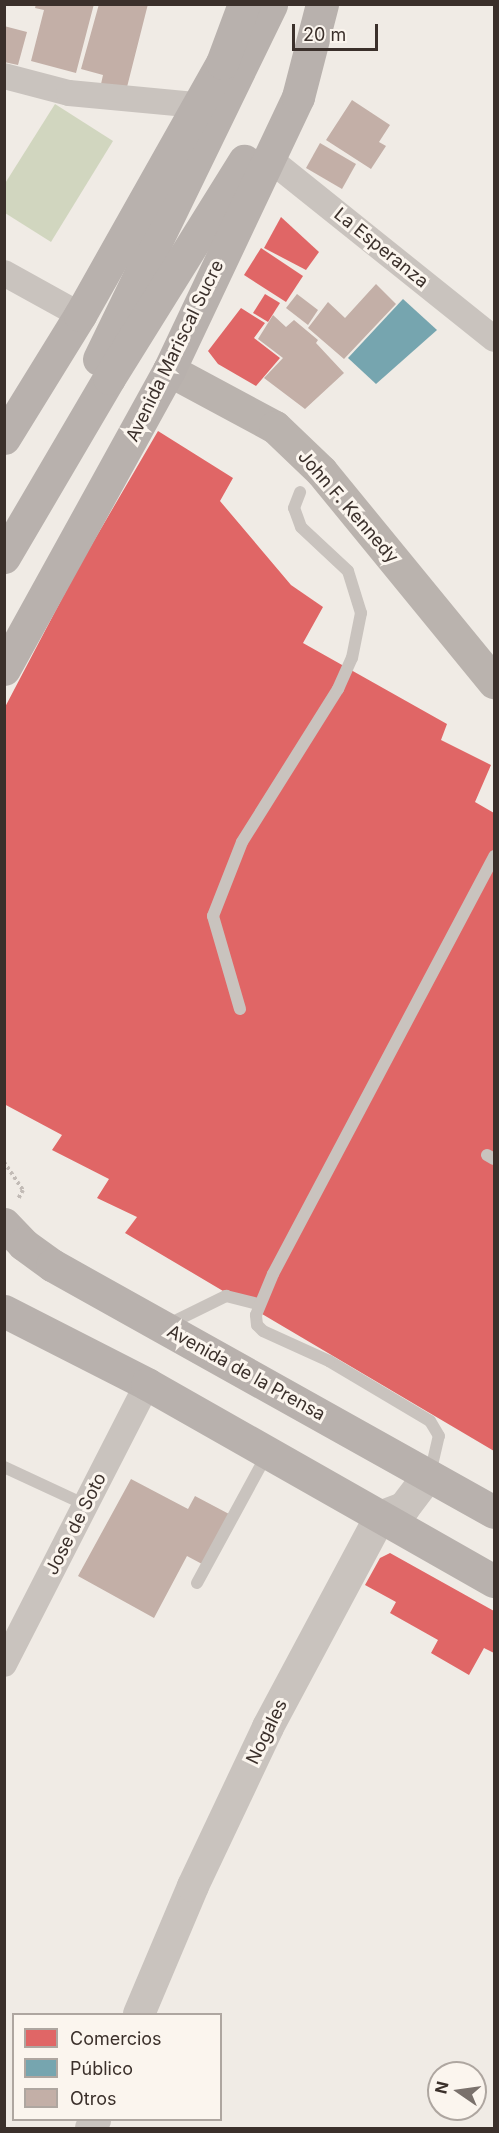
<!DOCTYPE html>
<meta charset="utf-8">
<style>
body{margin:0}
#map{position:relative;width:499px;height:2133px;overflow:hidden;background:#f0ebe5;font-family:Inter,sans-serif}
div>[style]{position:absolute}
.green>*{inset:0;background:#d1d6bf}
.shops>*{inset:0;background:#e06666}
.public>*{inset:0;background:#76a5af}
.building>*{inset:0;background:#c3afa7}
.path>*{height:4px;margin-top:-2px;transform-origin:0;background:repeating-linear-gradient(90deg,#c2bbb6 0 3px,transparent 0 6px)}
.service>*{height:12px;margin:-6px;padding:0 6px;transform-origin:6px;border-radius:6px;background:#c9c3be}
.minor>*{height:26px;margin:-13px;padding:0 13px;transform-origin:13px;border-radius:13px;background:#c9c3be}
.tertiary>*{height:32px;margin:-16px;padding:0 16px;transform-origin:16px;border-radius:16px;background:#c9c3be}
.secondary>*{height:33px;margin:-16.5px;padding:0 16.5px;transform-origin:16.5px;border-radius:16.5px;background:#bab3ae}
.primary>*{height:33px;margin:-16.5px;padding:0 16.5px;transform-origin:16.5px;border-radius:16.5px;background:#b8b1ad}
span{translate:-50% -50%;white-space:nowrap;text-align:center;line-height:1.15;-webkit-text-stroke:6px #fbf5ee;paint-order:stroke}
.street-label{font-size:18px;color:#3b302b}
.frame{position:absolute;inset:0;border:6px solid #3b302b;pointer-events:none}
.legend{position:absolute;left:12px;top:2013px;width:210px;height:108px;box-sizing:border-box;background:#fbf5ee;border:2px solid #aea6a0;margin:0;padding:8px 10px;list-style:none;font-size:18px;color:#3b302b}
.legend li{display:flex;align-items:center;gap:12px;height:30px}
.legend b{width:30px;border:2px solid #aea6a0}
.north{position:absolute;left:427px;top:2061px;width:60px;height:60px;box-sizing:border-box;background:#fbf5ee;border:2px solid #aea6a0;border-radius:50%;rotate:283deg;font-size:16px;font-weight:700;line-height:24px;text-align:center;color:#3b302b}
.north::after{content:'';display:block;margin:auto;width:21px;height:27px;background:#7a716c;clip-path:polygon(50% 0,100% 100%,50% 72%,0 100%)}
.scale{position:absolute;left:292px;top:24px;width:86px;height:27px;box-sizing:border-box;border:3px solid #3b302b;border-top:0;padding-left:8px;font-size:18px;line-height:21px;white-space:nowrap;color:#3b302b;-webkit-text-stroke:4px #fbf5ee;paint-order:stroke}
</style>
<div id="map">
<div class="green">
<i style="clip-path:polygon(55px 104px,113px 141px,51px 242px,5px 213px,4px 185px)"></i>
</div>
<div class="shops">
<i style="clip-path:polygon(281px 217px,319px 252px,306px 270px,264px 248px)"></i>
<i style="clip-path:polygon(261px 248px,303px 276px,286px 302px,244px 275px)"></i>
<i style="clip-path:polygon(265px 294px,280px 303px,268px 322px,253px 313px)"></i>
<i style="clip-path:polygon(241px 308px,265px 323px,254px 338px,280px 358px,256px 386px,218px 364px,208px 351px)"></i>
<i style="clip-path:polygon(158px 431px,233px 478px,220px 501px,291px 585px,323px 607px,303px 643px,447px 724px,441px 740px,491px 765px,475px 802px,494px 813px,494px 1451px,125px 1233px,137px 1217px,97px 1198px,109px 1179px,52px 1150px,62px 1135px,4px 1104px,4px 709px,78px 568px)"></i>
<i style="clip-path:polygon(390px 1553px,494px 1611px,494px 1653px,484px 1648px,469px 1675px,431px 1653px,438px 1640px,390px 1613px,396px 1602px,365px 1585px,380px 1558px)"></i>
</div>
<div class="public">
<i style="clip-path:polygon(403px 299px,437px 330px,376px 384px,348px 358px)"></i>
</div>
<div class="building">
<i style="clip-path:polygon(36px 4px,94px 4px,76px 73px,31px 61px,44px 10px,35px 8px)"></i>
<i style="clip-path:polygon(99px 4px,148px 4px,126px 91px,101px 84px,103px 75px,81px 69px)"></i>
<i style="clip-path:polygon(4px 26px,27px 32px,18px 65px,4px 62px)"></i>
<i style="clip-path:polygon(352px 100px,390px 125px,379px 142px,386px 146px,371px 169px,326px 140px)"></i>
<i style="clip-path:polygon(320px 143px,356px 164px,342px 189px,306px 168px)"></i>
<i style="clip-path:polygon(376px 284px,396px 304px,344px 359px,308px 328px,328px 302px,345px 318px)"></i>
<i style="clip-path:polygon(297px 294px,318px 310px,308px 325px,286px 308px)"></i>
<i style="clip-path:polygon(273px 315px,286px 327px,294px 320px,318px 340px,316px 343px,344px 373px,305px 409px,264px 378px,283px 358px,258px 339px)"></i>
<i style="clip-path:polygon(131px 1479px,188px 1509px,195px 1496px,229px 1514px,202px 1564px,187px 1556px,154px 1618px,78px 1576px)"></i>
</div>
<div class="path">
<i style="left:4px;top:1162px;width:34px;rotate:56deg"></i>
<i style="left:23px;top:1190px;width:10px;rotate:119deg"></i>
</div>
<div class="service">
<i style="left:240px;top:1009px;width:97px;rotate:-106.2deg"></i>
<i style="left:213px;top:916px;width:79px;rotate:-68.6deg"></i>
<i style="left:242px;top:842px;width:181px;rotate:-57.9deg"></i>
<i style="left:338px;top:689px;width:34px;rotate:-66deg"></i>
<i style="left:352px;top:658px;width:46px;rotate:-78.7deg"></i>
<i style="left:361px;top:613px;width:44px;rotate:-107.2deg"></i>
<i style="left:348px;top:571px;width:64px;rotate:-136.9deg"></i>
<i style="left:301px;top:527px;width:20px;rotate:-110deg"></i>
<i style="left:294px;top:508px;width:17px;rotate:-69deg"></i>
<i style="left:487px;top:1155px;width:8px;rotate:30deg"></i>
<i style="left:169px;top:1324px;width:64px;rotate:-26.2deg"></i>
<i style="left:226px;top:1296px;width:33px;rotate:14deg"></i>
<i style="left:4px;top:1467px;width:90px;rotate:24.9deg"></i>
<i style="left:430px;top:1474px;width:39px;rotate:-77deg"></i>
<i style="left:439px;top:1436px;width:17px;rotate:-121deg"></i>
<i style="left:430px;top:1421px;width:117px;rotate:-149.3deg"></i>
<i style="left:329px;top:1361px;width:72px;rotate:-155.6deg"></i>
<i style="left:263px;top:1331px;width:8px;rotate:-135deg"></i>
<i style="left:257px;top:1325px;width:10px;rotate:-96deg"></i>
<i style="left:256px;top:1315px;width:44px;rotate:-67.5deg"></i>
<i style="left:273px;top:1274px;width:473px;rotate:-62.1deg"></i>
<i style="left:197px;top:1583px;width:147px;rotate:-61.5deg"></i>
</div>
<div class="minor">
<i style="left:4px;top:76px;width:67px;rotate:14.7deg"></i>
<i style="left:69px;top:93px;width:129px;rotate:5.4deg"></i>
<i style="left:267px;top:157px;width:291px;rotate:38.7deg"></i>
<i style="left:4px;top:273px;width:87px;rotate:28.9deg"></i>
<i style="left:4px;top:1664px;width:314px;rotate:-62.9deg"></i>
</div>
<div class="tertiary">
<i style="left:139px;top:2014px;width:139px;rotate:-67.1deg"></i>
<i style="left:193px;top:1886px;width:176px;rotate:-64.7deg"></i>
<i style="left:268px;top:1727px;width:238px;rotate:-61.9deg"></i>
<i style="left:380px;top:1517px;width:26px;rotate:-21deg"></i>
<i style="left:404px;top:1508px;width:41px;rotate:-52.9deg"></i>
<i style="left:91px;top:2128px;width:9px;rotate:-63deg"></i>
</div>
<div class="secondary">
<i style="left:169px;top:370px;width:120px;rotate:28.3deg"></i>
<i style="left:275px;top:427px;width:64px;rotate:43.7deg"></i>
<i style="left:321px;top:471px;width:273px;rotate:50.7deg"></i>
</div>
<div class="primary">
<i style="left:99px;top:359px;width:394px;rotate:-64.1deg"></i>
<i style="left:4px;top:438px;width:145px;rotate:-58.3deg"></i>
<i style="left:80px;top:315px;width:289px;rotate:-60.6deg"></i>
<i style="left:222px;top:63px;width:63px;rotate:-69.6deg"></i>
<i style="left:4px;top:557px;width:208px;rotate:-59.6deg"></i>
<i style="left:109px;top:378px;width:256px;rotate:-58.1deg"></i>
<i style="left:4px;top:669px;width:342px;rotate:-61.1deg"></i>
<i style="left:169px;top:370px;width:302px;rotate:-64.7deg"></i>
<i style="left:298px;top:97px;width:96px;rotate:-75.5deg"></i>
<i style="left:4px;top:1224px;width:28px;rotate:46deg"></i>
<i style="left:23px;top:1244px;width:36px;rotate:36deg"></i>
<i style="left:52px;top:1265px;width:506px;rotate:29.2deg"></i>
<i style="left:4px;top:1311px;width:161px;rotate:27deg"></i>
<i style="left:147px;top:1384px;width:399px;rotate:29.6deg"></i>
</div>
<div class="street-label">
<span style="left:381px;top:248px;rotate:39deg">La Esperanza</span>
<span style="left:175px;top:351px;rotate:-64deg">Avenida Mariscal Sucre</span>
<span style="left:348px;top:507px;rotate:49deg">John F. Kennedy</span>
<span style="left:246px;top:1373px;rotate:29deg">Avenida de la Prensa</span>
<span style="left:76px;top:1524px;rotate:-63deg">Jose de Soto</span>
<span style="left:267px;top:1732px;rotate:-64deg">Nogales</span>
</div>
<div class="frame"></div>
<ul class="legend">
<li><b style="height:16px;background:#e06666"></b>Comercios</li>
<li><b style="height:16px;background:#76a5af"></b>Público</li>
<li><b style="height:16px;background:#c3afa7"></b>Otros</li>
</ul>
<div class="north">N</div>
<div class="scale">20 m</div>
</div>
